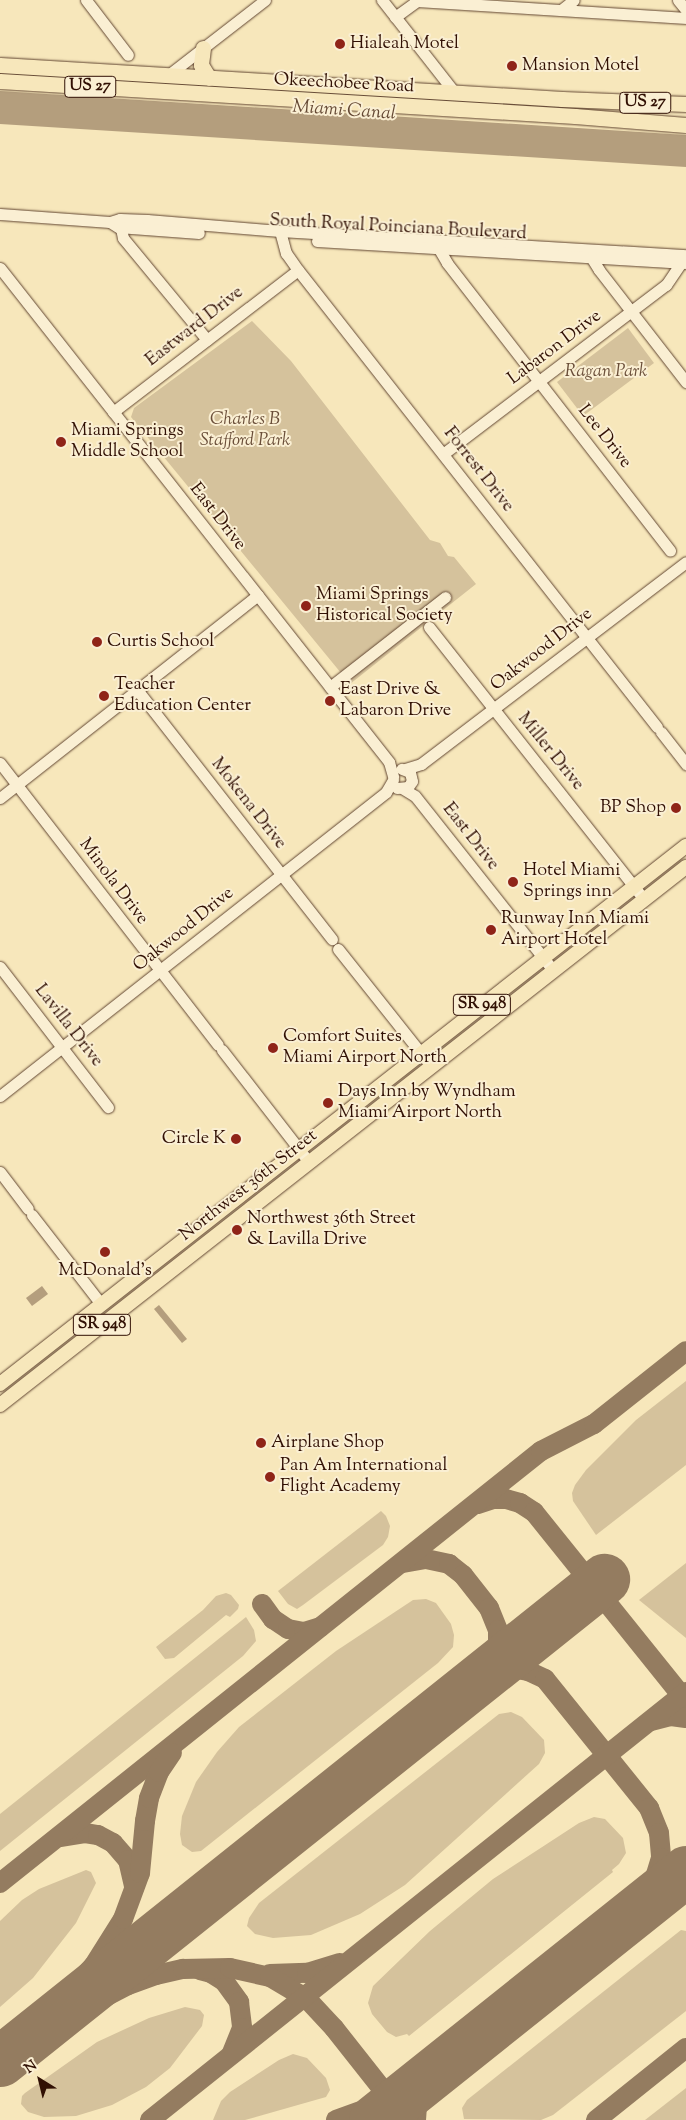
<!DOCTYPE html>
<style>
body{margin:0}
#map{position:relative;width:686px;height:2120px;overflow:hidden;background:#f7e7bb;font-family:"Sorts Mill Goudy",serif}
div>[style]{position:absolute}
.green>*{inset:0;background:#d5c29c}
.water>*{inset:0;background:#b49e7d}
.taxiway>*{height:20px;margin:-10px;padding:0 10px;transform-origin:10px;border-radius:10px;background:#947c60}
.runway>*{height:51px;margin:-25.5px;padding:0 25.5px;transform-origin:25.5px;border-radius:25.5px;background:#947c60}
.roads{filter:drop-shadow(0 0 1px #624632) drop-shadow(0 0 1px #624632)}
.minor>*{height:11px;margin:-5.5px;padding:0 5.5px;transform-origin:5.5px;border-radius:5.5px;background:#faefd3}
.major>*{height:14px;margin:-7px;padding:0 7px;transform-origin:7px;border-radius:7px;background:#f7e7bb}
.highway>*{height:15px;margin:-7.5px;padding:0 7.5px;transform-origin:7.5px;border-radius:7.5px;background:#f7e7bb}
.dots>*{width:14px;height:14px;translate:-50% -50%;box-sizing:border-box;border:2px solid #faefd3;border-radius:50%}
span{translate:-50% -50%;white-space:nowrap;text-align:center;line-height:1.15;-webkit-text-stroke:4px #faefd3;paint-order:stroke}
.shield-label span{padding:1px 4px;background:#faefd3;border:1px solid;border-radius:4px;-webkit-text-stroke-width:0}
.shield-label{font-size:16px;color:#311004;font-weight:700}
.poi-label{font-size:18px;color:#311004}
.left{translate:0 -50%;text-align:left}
.right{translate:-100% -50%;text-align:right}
.street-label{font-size:18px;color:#311004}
.park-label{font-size:18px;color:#6a4e39;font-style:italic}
.water-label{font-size:19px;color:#654934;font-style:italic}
.north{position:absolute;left:15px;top:2055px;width:50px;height:50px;-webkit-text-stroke:4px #faefd3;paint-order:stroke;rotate:324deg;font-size:14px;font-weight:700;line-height:20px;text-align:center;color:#311004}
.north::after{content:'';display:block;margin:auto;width:18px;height:22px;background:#311004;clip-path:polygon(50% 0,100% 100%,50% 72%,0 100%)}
</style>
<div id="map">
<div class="green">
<i style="clip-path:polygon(252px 321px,291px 361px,430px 540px,440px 543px,448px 556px,454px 557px,476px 584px,350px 684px,131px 417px,134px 408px)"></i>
<i style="clip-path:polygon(628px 328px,654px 363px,583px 416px,557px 382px)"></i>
<i style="clip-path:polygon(686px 1381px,686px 1465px,596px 1535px,573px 1501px,572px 1493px,575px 1485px,586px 1470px,636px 1420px)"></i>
<i style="clip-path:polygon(381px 1511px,386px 1516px,390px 1526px,388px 1537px,383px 1545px,303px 1605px,297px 1609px,288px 1604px,278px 1591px)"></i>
<i style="clip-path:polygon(686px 1563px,686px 1638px,639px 1600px)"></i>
<i style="clip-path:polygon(226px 1593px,231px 1595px,239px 1605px,238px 1609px,230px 1617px,226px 1615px,174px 1658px,165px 1659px,156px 1647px,203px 1610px,216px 1596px)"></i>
<i style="clip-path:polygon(426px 1599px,436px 1603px,451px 1624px,454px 1635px,453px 1647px,438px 1663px,201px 1851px,192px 1852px,182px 1845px,180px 1834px,182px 1816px,196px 1782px,217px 1752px,239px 1727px,336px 1651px,413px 1600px)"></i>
<i style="clip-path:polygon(246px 1617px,254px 1630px,256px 1641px,243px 1656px,0 1851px,0 1814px)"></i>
<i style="clip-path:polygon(511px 1712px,522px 1717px,544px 1740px,545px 1753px,539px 1764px,405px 1885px,360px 1914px,311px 1935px,273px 1938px,255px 1934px,247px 1926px,249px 1918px,259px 1903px,499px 1714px)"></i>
<i style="clip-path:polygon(594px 1817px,605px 1819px,623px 1838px,626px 1853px,619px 1864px,612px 1870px,613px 1872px,409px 2036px,407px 2034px,396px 2037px,387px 2032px,372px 2014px,368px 2003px,373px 1986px,430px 1931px,493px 1879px,579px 1823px)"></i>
<i style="clip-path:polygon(86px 1870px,91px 1872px,96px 1883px,76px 1923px,33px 1978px,0 2007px,0 1921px,22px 1900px,39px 1889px)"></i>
<i style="clip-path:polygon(681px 1930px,686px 1931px,686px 2011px,553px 2115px,541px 2120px,464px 2119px,462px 2108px,467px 2100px)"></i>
<i style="clip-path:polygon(185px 2007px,200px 2010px,204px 2015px,202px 2026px,170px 2068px,146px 2087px,112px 2105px,76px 2116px,44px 2117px,28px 2112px,21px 2104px,22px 2096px,25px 2093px,97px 2042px,149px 2018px)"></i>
<i style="clip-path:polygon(293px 2054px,307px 2058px,326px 2078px,330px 2090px,326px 2097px,245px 2120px,213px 2120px,221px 2101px,230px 2092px,279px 2060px)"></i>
<i style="clip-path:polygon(686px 2088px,686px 2120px,645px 2120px)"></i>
</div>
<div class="water">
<i style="clip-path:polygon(0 91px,686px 135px,686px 167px,0 124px)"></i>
<i style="clip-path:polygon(42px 1286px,48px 1294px,32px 1306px,26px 1298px)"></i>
<i style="clip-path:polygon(159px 1305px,187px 1339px,182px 1343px,154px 1309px)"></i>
</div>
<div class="taxiway">
<i style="left:478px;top:1504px;width:16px;rotate:-18deg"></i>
<i style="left:493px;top:1499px;width:13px"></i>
<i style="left:506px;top:1499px;width:15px;rotate:16deg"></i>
<i style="left:520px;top:1503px;width:17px;rotate:33deg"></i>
<i style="left:534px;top:1512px;width:243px;rotate:51.2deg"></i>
<i style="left:403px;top:1563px;width:23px;rotate:-10deg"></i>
<i style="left:426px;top:1559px;width:24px;rotate:12deg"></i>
<i style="left:449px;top:1564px;width:18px;rotate:38deg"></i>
<i style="left:463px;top:1575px;width:42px;rotate:51.8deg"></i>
<i style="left:489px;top:1608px;width:24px;rotate:68deg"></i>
<i style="left:498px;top:1630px;width:15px;rotate:90deg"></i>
<i style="left:498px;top:1645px;width:20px;rotate:110deg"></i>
<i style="left:491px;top:1664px;width:20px;rotate:131deg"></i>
<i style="left:262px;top:1604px;width:19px;rotate:54deg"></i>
<i style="left:273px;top:1619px;width:18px;rotate:34deg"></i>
<i style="left:288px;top:1629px;width:16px;rotate:11deg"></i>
<i style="left:304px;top:1632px;width:17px;rotate:-17deg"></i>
<i style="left:475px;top:1682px;width:21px;rotate:-29deg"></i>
<i style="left:493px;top:1672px;width:18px;rotate:-13deg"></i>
<i style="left:511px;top:1668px;width:17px;rotate:10deg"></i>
<i style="left:528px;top:1671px;width:19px;rotate:25deg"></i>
<i style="left:545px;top:1679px;width:166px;rotate:51.1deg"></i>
<i style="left:649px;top:1808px;width:27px;rotate:68deg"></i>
<i style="left:659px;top:1833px;width:25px;rotate:85deg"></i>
<i style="left:661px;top:1858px;width:28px;rotate:107deg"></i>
<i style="left:653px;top:1885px;width:28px;rotate:122deg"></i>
<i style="left:651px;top:1721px;width:21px;rotate:-14deg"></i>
<i style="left:671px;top:1716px;width:15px;rotate:8deg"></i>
<i style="left:60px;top:1837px;width:25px;rotate:-9deg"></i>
<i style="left:85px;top:1833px;width:13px;rotate:9deg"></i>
<i style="left:98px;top:1835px;width:17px;rotate:28deg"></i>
<i style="left:113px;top:1843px;width:23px;rotate:49deg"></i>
<i style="left:128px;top:1860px;width:28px;rotate:77deg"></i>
<i style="left:0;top:1883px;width:692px;rotate:-38.61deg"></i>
<i style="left:541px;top:1451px;width:59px;rotate:-27deg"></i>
<i style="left:594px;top:1424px;width:117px;rotate:-38.4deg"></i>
<i style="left:570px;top:1964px;width:139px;rotate:-33.2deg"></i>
<i style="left:200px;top:1970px;width:11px;rotate:15deg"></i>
<i style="left:211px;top:1973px;width:15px;rotate:32deg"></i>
<i style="left:224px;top:1981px;width:26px;rotate:54deg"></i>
<i style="left:239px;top:2002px;width:26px;rotate:83deg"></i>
<i style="left:242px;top:2028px;width:27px;rotate:112deg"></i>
<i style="left:270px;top:1974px;width:37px;rotate:-2deg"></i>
<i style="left:307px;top:1973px;width:34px;rotate:-17deg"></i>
<i style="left:23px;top:2036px;width:57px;rotate:-42.9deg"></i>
<i style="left:65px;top:1997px;width:43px;rotate:-47.8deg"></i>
<i style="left:94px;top:1965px;width:54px;rotate:-57.8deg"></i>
<i style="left:123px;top:1919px;width:49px;rotate:-69.7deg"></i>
<i style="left:140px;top:1873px;width:52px;rotate:-84.5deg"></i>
<i style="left:145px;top:1821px;width:23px;rotate:-80deg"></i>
<i style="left:149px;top:1798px;width:28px;rotate:-69deg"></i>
<i style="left:159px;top:1772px;width:23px;rotate:-56deg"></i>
<i style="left:0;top:2065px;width:102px;rotate:-34.2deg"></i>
<i style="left:84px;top:2008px;width:50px;rotate:-27.6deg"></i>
<i style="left:128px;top:1985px;width:30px;rotate:-20deg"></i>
<i style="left:156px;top:1975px;width:28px;rotate:-13deg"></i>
<i style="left:183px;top:1969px;width:47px;rotate:-1.2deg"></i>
<i style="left:230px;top:1968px;width:41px;rotate:12.7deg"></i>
<i style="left:270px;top:1977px;width:43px;rotate:30.7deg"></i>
<i style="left:307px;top:1999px;width:40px;rotate:47deg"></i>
<i style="left:334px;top:2028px;width:97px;rotate:51.7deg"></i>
<i style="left:150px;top:2120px;width:686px;rotate:-38.61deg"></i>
<i style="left:336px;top:2120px;width:33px;rotate:-20deg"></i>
<i style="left:367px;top:2109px;width:100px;rotate:-31.5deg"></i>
<i style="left:416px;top:2120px;width:15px;rotate:-86deg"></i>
<i style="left:417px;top:2105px;width:13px;rotate:-77deg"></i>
<i style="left:420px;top:2092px;width:26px;rotate:-51deg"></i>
<i style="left:596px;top:2120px;width:115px;rotate:-38.7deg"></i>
</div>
<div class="runway">
<i style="left:0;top:2061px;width:773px;rotate:-38.59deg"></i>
<i style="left:374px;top:2120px;width:399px;rotate:-38.6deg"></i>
</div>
<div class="roads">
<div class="minor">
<i style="left:86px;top:0;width:69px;rotate:52.6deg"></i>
<i style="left:382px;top:0;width:118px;rotate:51.9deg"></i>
<i style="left:678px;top:0;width:13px;rotate:51deg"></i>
<i style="left:561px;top:10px;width:16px;rotate:-38deg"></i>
<i style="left:395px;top:17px;width:27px;rotate:-36deg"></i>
<i style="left:417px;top:1px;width:270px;rotate:3.6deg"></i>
<i style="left:167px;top:76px;width:124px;rotate:-37.8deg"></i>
<i style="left:0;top:214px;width:110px;rotate:4.2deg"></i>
<i style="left:110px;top:222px;width:10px;rotate:-17deg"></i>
<i style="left:120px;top:219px;width:27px;rotate:2deg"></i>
<i style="left:147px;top:220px;width:133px;rotate:4.7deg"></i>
<i style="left:280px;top:231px;width:407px;rotate:3.4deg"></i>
<i style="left:110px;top:222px;width:9px;rotate:32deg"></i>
<i style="left:118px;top:227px;width:81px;rotate:4.2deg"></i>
<i style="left:121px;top:228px;width:10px;rotate:79deg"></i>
<i style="left:123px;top:238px;width:132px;rotate:50.5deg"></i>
<i style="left:280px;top:231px;width:23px;rotate:75deg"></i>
<i style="left:286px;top:253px;width:21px;rotate:55deg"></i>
<i style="left:298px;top:270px;width:581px;rotate:51.85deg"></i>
<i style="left:317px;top:241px;width:370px;rotate:3.4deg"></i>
<i style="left:439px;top:249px;width:16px;rotate:60deg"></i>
<i style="left:447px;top:263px;width:364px;rotate:52.2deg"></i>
<i style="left:591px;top:257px;width:15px;rotate:58deg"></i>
<i style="left:599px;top:270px;width:142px;rotate:52.2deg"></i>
<i style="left:0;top:268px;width:629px;rotate:51.78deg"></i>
<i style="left:389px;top:762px;width:15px;rotate:74deg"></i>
<i style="left:113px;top:412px;width:233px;rotate:-37.5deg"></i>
<i style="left:443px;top:454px;width:280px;rotate:-37.2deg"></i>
<i style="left:666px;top:285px;width:27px;rotate:-56deg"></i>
<i style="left:429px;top:627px;width:347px;rotate:51.7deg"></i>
<i style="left:330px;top:687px;width:146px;rotate:-38deg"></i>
<i style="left:138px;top:691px;width:315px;rotate:52deg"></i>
<i style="left:661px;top:732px;width:41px;rotate:52deg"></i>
<i style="left:0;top:763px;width:356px;rotate:52.3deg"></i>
<i style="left:405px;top:769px;width:17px;rotate:-17deg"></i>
<i style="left:421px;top:764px;width:333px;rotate:-37.3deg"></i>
<i style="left:397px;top:788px;width:11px;rotate:-5deg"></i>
<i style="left:408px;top:787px;width:7px;rotate:-56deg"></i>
<i style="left:412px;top:781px;width:9px;rotate:-103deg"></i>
<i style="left:410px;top:772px;width:9px;rotate:-159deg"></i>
<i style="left:402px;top:788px;width:15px;rotate:32deg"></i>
<i style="left:415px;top:796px;width:222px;rotate:51.6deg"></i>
<i style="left:0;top:798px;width:328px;rotate:-38.2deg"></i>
<i style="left:338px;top:949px;width:149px;rotate:51.5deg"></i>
<i style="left:0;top:967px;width:177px;rotate:52.4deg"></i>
<i style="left:222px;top:1050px;width:142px;rotate:52.2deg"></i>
<i style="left:0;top:1096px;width:491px;rotate:-38.2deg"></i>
<i style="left:386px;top:792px;width:14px;rotate:-60deg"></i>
<i style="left:0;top:1172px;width:46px;rotate:52.9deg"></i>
<i style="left:32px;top:1215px;width:113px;rotate:52.2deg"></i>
</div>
<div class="major">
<i style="left:0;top:1384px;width:872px;rotate:-38.11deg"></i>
<i style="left:0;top:1405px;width:872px;rotate:-38.11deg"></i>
</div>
<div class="highway">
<i style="left:203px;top:48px;width:17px;rotate:97deg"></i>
<i style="left:201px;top:65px;width:15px;rotate:58deg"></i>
<i style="left:0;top:65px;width:563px;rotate:3.46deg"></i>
<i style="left:562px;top:99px;width:124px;rotate:2.3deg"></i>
<i style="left:0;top:81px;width:576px;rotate:3.48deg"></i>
<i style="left:575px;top:116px;width:111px;rotate:4.6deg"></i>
</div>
</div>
<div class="dots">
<i style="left:340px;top:44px;background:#8f2418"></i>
<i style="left:512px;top:66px;background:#8f2418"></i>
<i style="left:61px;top:442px;background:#8f2418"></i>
<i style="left:306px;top:606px;background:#8f2418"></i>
<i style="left:97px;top:642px;background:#8f2418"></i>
<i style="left:104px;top:696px;background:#8f2418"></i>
<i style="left:330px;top:701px;background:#8f2418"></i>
<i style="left:676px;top:808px;background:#8f2418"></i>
<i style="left:513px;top:882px;background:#8f2418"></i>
<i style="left:491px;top:930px;background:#8f2418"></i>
<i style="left:273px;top:1048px;background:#8f2418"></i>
<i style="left:328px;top:1103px;background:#8f2418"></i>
<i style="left:236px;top:1139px;background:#8f2418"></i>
<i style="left:237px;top:1230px;background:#8f2418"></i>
<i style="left:105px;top:1252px;background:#8f2418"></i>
<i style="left:261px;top:1443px;background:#8f2418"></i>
<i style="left:270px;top:1477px;background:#8f2418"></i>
</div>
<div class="shield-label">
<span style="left:90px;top:87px">US 27</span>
<span style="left:645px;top:103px">US 27</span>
<span style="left:482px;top:1005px">SR 948</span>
<span style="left:102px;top:1325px">SR 948</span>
</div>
<div class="poi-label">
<span class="left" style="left:350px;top:44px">Hialeah Motel</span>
<span class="left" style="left:522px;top:66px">Mansion Motel</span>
<span class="left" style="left:71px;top:442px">Miami Springs<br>Middle School</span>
<span class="left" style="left:316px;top:606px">Miami Springs<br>Historical Society</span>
<span class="left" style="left:107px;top:642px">Curtis School</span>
<span class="left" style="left:114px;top:696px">Teacher<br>Education Center</span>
<span class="left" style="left:340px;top:701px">East Drive &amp;<br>Labaron Drive</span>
<span class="right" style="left:666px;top:808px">BP Shop</span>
<span class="left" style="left:523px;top:882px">Hotel Miami<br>Springs inn</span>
<span class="left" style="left:501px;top:930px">Runway Inn Miami<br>Airport Hotel</span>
<span class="left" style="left:283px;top:1048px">Comfort Suites<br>Miami Airport North</span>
<span class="left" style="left:338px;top:1103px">Days Inn by Wyndham<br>Miami Airport North</span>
<span class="right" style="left:226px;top:1139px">Circle K</span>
<span class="left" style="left:247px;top:1230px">Northwest 36th Street<br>&amp; Lavilla Drive</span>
<span style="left:105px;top:1271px">McDonald's</span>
<span class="left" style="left:271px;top:1443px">Airplane Shop</span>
<span class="left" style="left:280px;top:1477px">Pan Am International<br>Flight Academy</span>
</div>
<div class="street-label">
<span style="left:344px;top:84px;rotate:3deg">Okeechobee Road</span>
<span style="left:398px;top:228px;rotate:3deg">South Royal Poinciana Boulevard</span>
<span style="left:195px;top:327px;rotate:-38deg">Eastward Drive</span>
<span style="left:555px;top:348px;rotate:-37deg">Labaron Drive</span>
<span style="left:604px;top:437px;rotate:52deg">Lee Drive</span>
<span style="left:478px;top:470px;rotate:52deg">Forrest Drive</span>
<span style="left:217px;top:517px;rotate:52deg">East Drive</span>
<span style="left:542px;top:650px;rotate:-38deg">Oakwood Drive</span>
<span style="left:550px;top:752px;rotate:51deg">Miller Drive</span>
<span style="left:248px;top:804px;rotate:52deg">Mokena Drive</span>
<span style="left:470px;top:837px;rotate:52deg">East Drive</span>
<span style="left:113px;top:882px;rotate:53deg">Minola Drive</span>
<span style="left:184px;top:930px;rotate:-39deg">Oakwood Drive</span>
<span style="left:68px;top:1026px;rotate:52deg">Lavilla Drive</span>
<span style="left:249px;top:1186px;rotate:-38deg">Northwest 36th Street</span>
</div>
<div class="park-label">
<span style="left:606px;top:372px">Ragan Park</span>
<span style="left:245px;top:431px">Charles B<br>Stafford Park</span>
</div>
<div class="water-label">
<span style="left:344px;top:111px;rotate:4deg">Miami Canal</span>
</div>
<div class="north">N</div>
</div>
